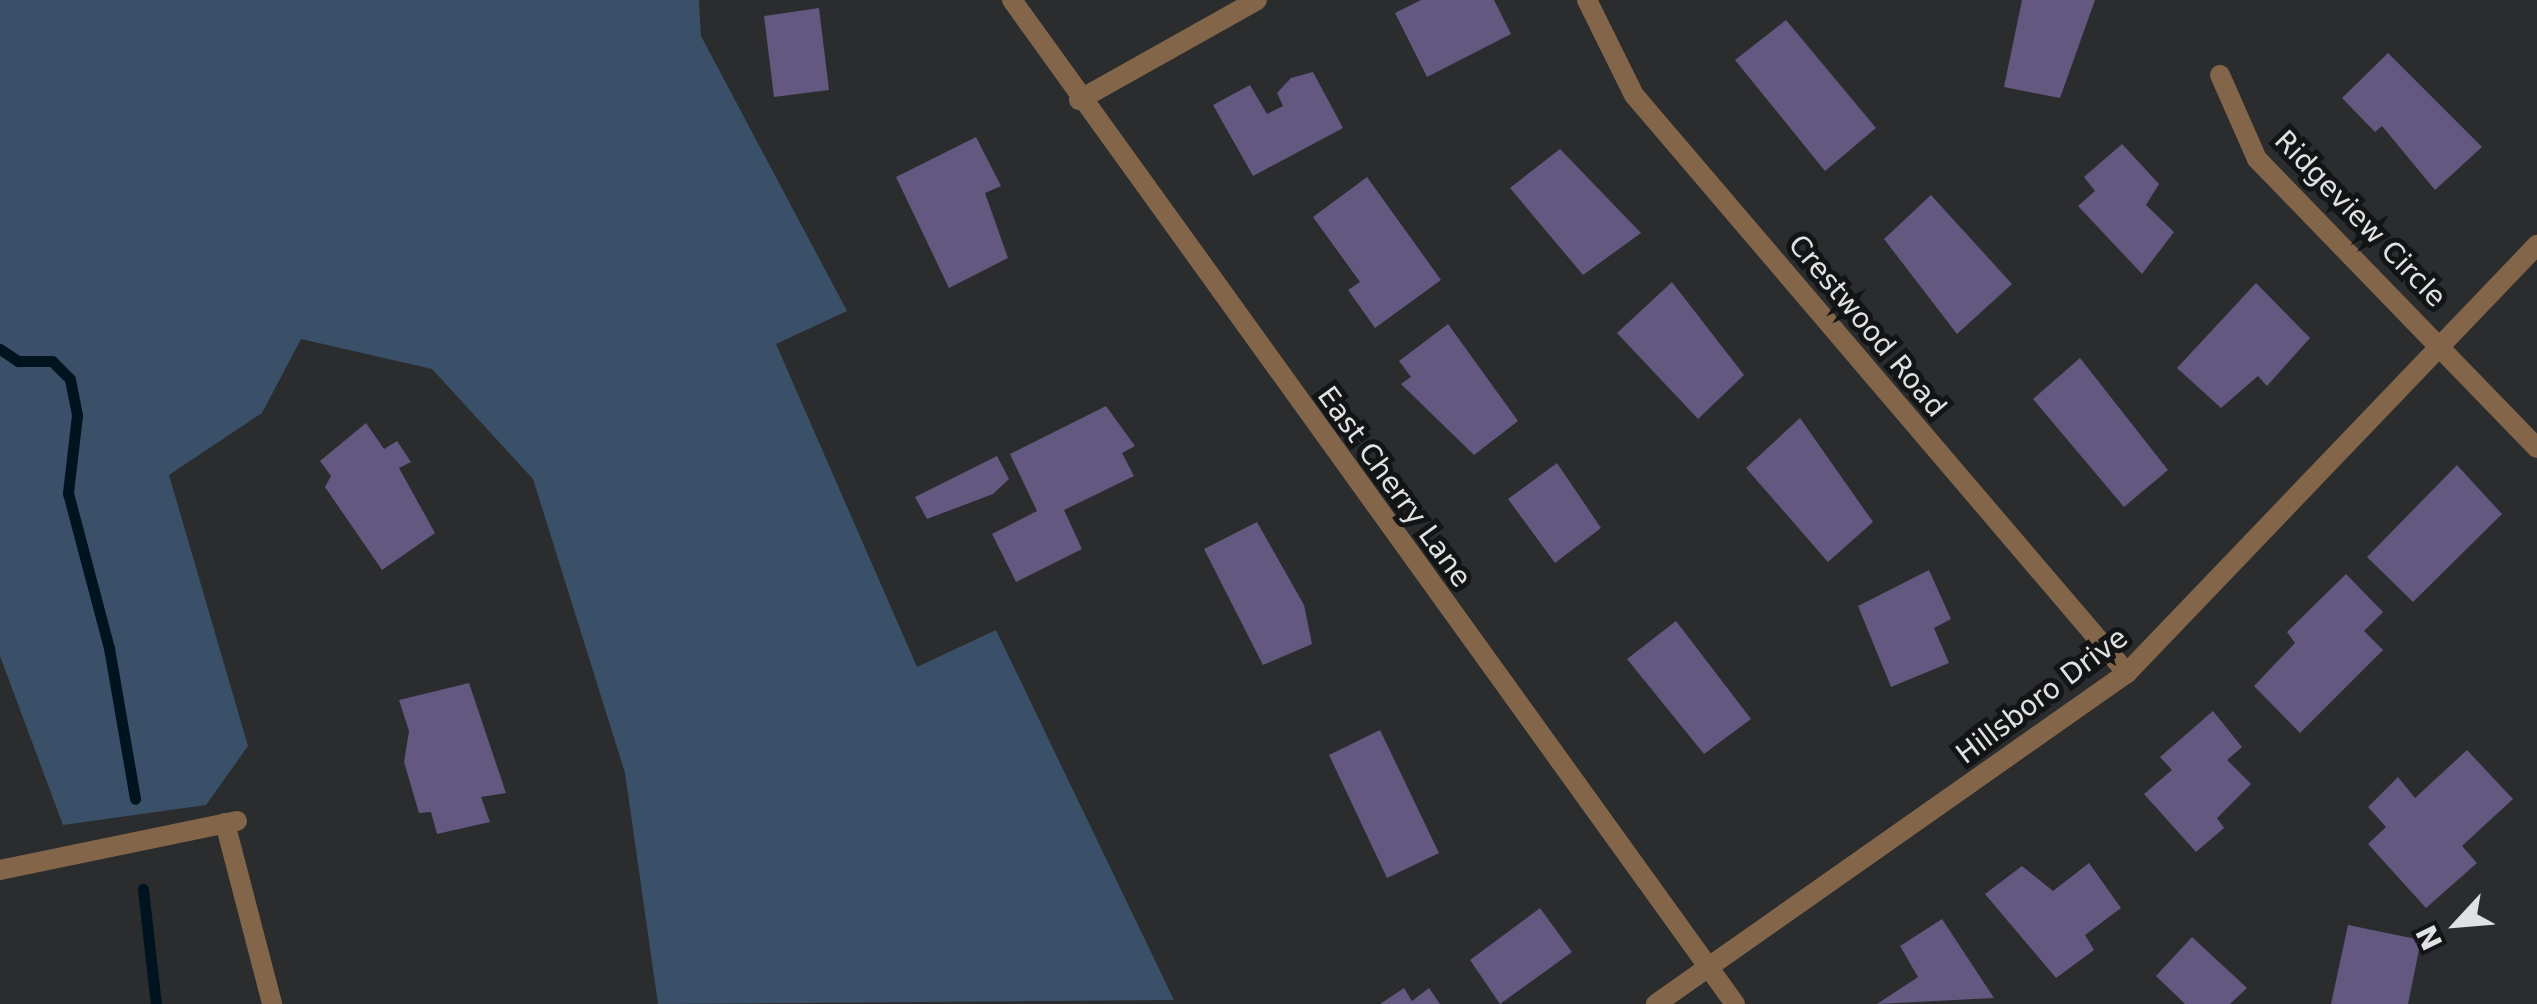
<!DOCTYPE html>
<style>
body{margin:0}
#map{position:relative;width:2537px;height:1004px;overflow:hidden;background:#2a2c2e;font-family:"DejaVu Sans",sans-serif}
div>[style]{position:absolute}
.green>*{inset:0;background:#3a5068}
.stream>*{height:11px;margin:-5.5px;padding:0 5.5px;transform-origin:5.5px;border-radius:5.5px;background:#00141f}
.building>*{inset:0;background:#625880}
.service>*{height:20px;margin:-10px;padding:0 10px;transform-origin:10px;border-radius:10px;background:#83664a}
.minor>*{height:20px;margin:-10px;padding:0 10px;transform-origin:10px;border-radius:10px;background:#83664a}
.tertiary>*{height:20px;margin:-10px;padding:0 10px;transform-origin:10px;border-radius:10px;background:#83664a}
span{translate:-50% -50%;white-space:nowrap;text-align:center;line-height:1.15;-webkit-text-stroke:10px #131415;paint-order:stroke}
.street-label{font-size:28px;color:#e0e1e2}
.north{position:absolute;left:2407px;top:874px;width:100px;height:100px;-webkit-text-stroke:8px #131415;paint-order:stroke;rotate:244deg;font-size:28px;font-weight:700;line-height:40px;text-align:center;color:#e0e1e2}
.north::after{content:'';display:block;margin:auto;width:35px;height:45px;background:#e0e1e2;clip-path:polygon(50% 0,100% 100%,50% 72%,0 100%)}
</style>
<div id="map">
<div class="green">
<i style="clip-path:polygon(0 0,699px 0,701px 36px,847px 311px,776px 344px,917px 667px,996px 630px,1174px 1000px,658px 1004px,625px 773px,533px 479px,432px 369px,301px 339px,262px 413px,169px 475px,248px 746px,206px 805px,63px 825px,0 656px)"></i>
</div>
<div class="stream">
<i style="left:0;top:349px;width:22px;rotate:34deg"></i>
<i style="left:18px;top:361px;width:34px"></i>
<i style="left:52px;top:361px;width:25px;rotate:45deg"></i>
<i style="left:70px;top:379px;width:37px;rotate:79deg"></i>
<i style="left:77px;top:415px;width:79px;rotate:96.6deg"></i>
<i style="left:68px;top:493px;width:160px;rotate:75.2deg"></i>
<i style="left:109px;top:648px;width:153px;rotate:80.2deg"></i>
<i style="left:143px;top:889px;width:116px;rotate:83.6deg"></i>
</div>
<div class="building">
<i style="clip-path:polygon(1421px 0,1494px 0,1511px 34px,1427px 77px,1395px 13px)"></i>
<i style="clip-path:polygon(2022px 0,2095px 0,2060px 98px,2004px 87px)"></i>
<i style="clip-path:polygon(819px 8px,829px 90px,774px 97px,764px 16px)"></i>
<i style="clip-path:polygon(1786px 20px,1876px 128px,1825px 171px,1735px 60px)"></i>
<i style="clip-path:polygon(2388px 53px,2482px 147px,2435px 190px,2382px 126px,2375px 132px,2342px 98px)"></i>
<i style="clip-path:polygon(1313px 72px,1343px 128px,1253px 176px,1213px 105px,1250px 85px,1267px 114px,1283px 106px,1277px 93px,1291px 78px)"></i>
<i style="clip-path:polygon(976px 137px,1001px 186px,985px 193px,1008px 258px,949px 288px,896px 177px)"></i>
<i style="clip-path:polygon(2122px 144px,2159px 184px,2146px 205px,2174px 232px,2142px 274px,2078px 206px,2095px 191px,2084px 177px)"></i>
<i style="clip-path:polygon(1560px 149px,1641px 233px,1583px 275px,1510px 188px)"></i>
<i style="clip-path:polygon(1367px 177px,1441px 280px,1375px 328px,1348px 290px,1360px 282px,1313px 217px)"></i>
<i style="clip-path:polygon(1931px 195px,2012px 284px,1957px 334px,1884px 239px)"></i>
<i style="clip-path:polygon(1672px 282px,1744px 375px,1698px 419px,1617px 333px)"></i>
<i style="clip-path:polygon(2256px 283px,2310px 338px,2267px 386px,2258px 376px,2221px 408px,2177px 368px)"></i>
<i style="clip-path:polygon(1448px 324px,1518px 421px,1474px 455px,1401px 384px,1411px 377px,1399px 361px)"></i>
<i style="clip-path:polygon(2080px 358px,2168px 470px,2124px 507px,2033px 399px)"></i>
<i style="clip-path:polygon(1106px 406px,1135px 446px,1122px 453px,1134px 476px,1064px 510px,1082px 549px,1016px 582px,992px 534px,1037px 511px,1010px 454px)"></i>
<i style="clip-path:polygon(1800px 418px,1873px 522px,1828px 562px,1746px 468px)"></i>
<i style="clip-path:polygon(366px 423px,384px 449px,397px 441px,411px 462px,399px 468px,435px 533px,382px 570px,325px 487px,331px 476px,320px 461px)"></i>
<i style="clip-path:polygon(997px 456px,1009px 479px,993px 494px,927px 519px,915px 497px)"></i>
<i style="clip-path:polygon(1557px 463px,1601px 528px,1555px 563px,1508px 499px)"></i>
<i style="clip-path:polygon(2457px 465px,2502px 514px,2413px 602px,2367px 557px)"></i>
<i style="clip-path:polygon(1257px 522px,1304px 605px,1312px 644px,1263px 665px,1204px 549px)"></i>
<i style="clip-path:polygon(1929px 570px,1951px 619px,1934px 628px,1949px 663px,1891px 687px,1858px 606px)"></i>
<i style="clip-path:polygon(2346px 574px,2383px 612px,2364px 631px,2383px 650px,2300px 733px,2254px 686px,2295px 643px,2287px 632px)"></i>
<i style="clip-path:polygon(1676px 621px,1751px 719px,1704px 754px,1627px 659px)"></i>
<i style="clip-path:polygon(469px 683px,506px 793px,481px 797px,490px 822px,437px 834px,431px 812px,419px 813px,404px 762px,409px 731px,399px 700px)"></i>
<i style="clip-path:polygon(2213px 711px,2242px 747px,2227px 760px,2251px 784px,2217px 818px,2224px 828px,2196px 852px,2144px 794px,2172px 770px,2160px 757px)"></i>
<i style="clip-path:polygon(1380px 730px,1439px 853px,1387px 878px,1329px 755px)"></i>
<i style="clip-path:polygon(2467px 750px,2513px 799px,2462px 846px,2477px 863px,2426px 908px,2368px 844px,2386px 827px,2368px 807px,2398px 777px,2415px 798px)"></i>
<i style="clip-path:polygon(2089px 863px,2121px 908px,2085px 935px,2094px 950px,2056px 978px,1985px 894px,2022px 866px,2053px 891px)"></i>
<i style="clip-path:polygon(1540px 908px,1572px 952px,1500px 1004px,1470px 960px)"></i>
<i style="clip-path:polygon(1942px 919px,1994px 998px,1877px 1004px,1918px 977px,1900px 946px)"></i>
<i style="clip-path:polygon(2348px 925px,2421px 940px,2408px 1004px,2331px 1004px)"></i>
<i style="clip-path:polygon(2192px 937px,2247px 988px,2230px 1004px,2185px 1004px,2156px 976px)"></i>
<i style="clip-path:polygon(1404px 988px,1412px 1001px,1429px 988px,1440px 1004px,1380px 1004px)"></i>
</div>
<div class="service">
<i style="left:225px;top:823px;width:187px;rotate:75.4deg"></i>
</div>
<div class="minor">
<i style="left:1587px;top:0;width:106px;rotate:63.7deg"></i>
<i style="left:1634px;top:95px;width:760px;rotate:49.54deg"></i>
<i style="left:2220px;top:75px;width:92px;rotate:66.2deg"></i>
<i style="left:2257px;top:159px;width:402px;rotate:45.9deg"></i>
<i style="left:1079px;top:100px;width:204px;rotate:-29.3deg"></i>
<i style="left:0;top:870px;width:242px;rotate:-11.7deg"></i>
<i style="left:1656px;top:1004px;width:576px;rotate:-35.1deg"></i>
<i style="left:2127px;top:673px;width:593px;rotate:-46.23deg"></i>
</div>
<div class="tertiary">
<i style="left:1012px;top:0;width:1237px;rotate:54.24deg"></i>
</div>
<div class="street-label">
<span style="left:2360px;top:219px;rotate:46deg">Ridgeview Circle</span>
<span style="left:1867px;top:326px;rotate:50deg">Crestwood Road</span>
<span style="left:1394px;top:487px;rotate:54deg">East Cherry Lane</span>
<span style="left:2042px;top:696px;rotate:-37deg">Hillsboro Drive</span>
</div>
<div class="north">N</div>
</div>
